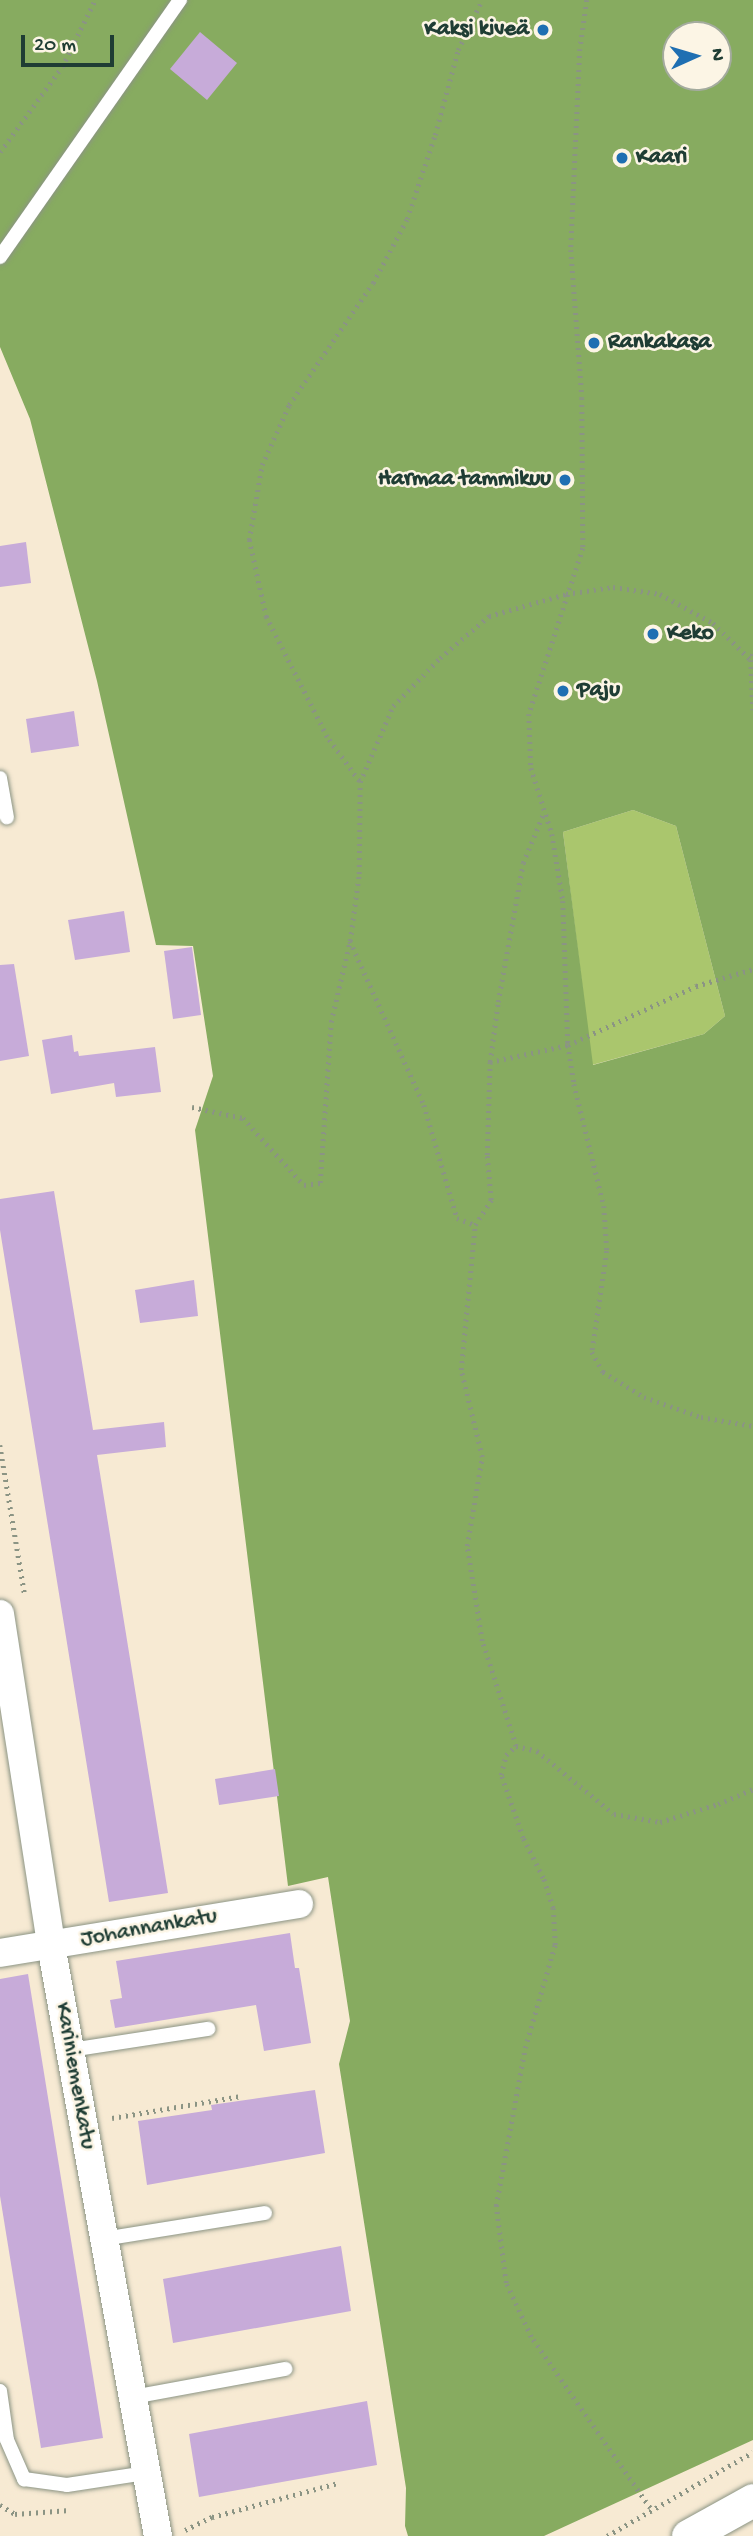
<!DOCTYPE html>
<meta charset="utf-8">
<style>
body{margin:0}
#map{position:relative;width:753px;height:2536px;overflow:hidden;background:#f7ead3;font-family:"Gochi Hand",sans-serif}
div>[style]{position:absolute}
.green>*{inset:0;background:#aac66d}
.forest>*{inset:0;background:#87ab60}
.building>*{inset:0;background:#c7abd9}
.path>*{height:4.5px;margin-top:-2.25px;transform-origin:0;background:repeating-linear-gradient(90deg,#8b9484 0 2px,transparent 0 7px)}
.roads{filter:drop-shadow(0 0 2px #8b9484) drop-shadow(0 0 2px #8b9484)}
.service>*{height:14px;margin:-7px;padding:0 7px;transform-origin:7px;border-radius:7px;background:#fff}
.minor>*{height:28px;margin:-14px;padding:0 14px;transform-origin:14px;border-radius:14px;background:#fff}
.tertiary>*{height:33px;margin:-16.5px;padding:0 16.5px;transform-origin:16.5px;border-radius:16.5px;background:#fff}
.dots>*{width:19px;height:19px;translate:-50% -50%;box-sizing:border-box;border:4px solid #fcf5e5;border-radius:50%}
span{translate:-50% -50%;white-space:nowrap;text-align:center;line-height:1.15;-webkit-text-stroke:5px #fcf5e5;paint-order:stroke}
.poi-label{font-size:23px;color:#1f3d34;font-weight:700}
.right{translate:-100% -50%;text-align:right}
.left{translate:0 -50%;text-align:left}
.street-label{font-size:23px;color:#1f3d34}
.north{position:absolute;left:662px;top:21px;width:70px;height:70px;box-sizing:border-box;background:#fcf5e5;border:2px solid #a4ab9e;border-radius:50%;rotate:86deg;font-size:19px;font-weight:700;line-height:28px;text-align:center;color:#1f3d34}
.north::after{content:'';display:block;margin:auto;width:24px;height:32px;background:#1f6fb2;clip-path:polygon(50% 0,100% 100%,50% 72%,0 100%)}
.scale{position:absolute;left:21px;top:35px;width:93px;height:32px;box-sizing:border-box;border:4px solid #1f3d34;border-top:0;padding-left:9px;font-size:21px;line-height:24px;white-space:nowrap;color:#1f3d34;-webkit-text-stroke:5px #fcf5e5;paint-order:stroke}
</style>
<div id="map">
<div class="green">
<i style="clip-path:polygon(633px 810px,676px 826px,725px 1016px,704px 1034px,592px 1065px,563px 832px)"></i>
</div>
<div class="forest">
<i style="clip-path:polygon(evenodd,0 0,753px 0,753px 2440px,544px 2536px,408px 2536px,405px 2526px,406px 2488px,339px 2064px,350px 2021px,328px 1877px,288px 1886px,195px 1130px,213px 1076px,193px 946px,156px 945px,97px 681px,30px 419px,0 347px,0 0,676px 35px,718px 35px,718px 77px,676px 77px,676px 35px,0 0,633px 810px,676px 826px,725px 1016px,704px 1034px,593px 1065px,563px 832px,633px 810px)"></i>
</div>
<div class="building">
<i style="clip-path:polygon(200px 32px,237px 63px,207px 100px,170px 69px)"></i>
<i style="clip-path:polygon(26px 542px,31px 583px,0 587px,0 546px)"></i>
<i style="clip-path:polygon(74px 711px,79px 746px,31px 753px,26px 719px)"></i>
<i style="clip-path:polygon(124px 911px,130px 952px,75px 960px,68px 920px)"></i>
<i style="clip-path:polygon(192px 947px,201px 1015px,173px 1019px,164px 951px)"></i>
<i style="clip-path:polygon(14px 964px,29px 1056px,0 1061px,0 965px)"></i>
<i style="clip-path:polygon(72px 1035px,74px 1052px,78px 1051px,79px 1056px,155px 1047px,161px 1092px,116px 1097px,114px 1083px,51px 1094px,42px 1040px)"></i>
<i style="clip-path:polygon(54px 1191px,93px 1430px,164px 1422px,166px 1447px,97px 1455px,168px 1893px,109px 1902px,0 1230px,0 1199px)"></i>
<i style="clip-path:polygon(194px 1280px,198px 1316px,140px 1323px,135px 1290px)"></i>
<i style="clip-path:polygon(275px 1769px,279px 1796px,219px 1805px,215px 1779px)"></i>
<i style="clip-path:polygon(290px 1933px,295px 1968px,299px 1968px,311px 2043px,264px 2051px,256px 2005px,115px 2028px,110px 2000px,122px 1998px,116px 1961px)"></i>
<i style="clip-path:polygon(28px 1974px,103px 2438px,41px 2448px,0 2196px,0 1979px)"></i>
<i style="clip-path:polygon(315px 2090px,325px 2153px,147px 2185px,138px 2121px,212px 2110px,211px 2105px)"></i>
<i style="clip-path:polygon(341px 2246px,351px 2311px,173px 2343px,163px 2279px)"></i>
<i style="clip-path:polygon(367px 2401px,377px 2465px,199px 2497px,189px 2434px)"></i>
</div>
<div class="path">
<i style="left:587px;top:0;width:49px;rotate:98.1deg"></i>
<i style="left:580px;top:49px;width:201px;rotate:92.6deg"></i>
<i style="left:571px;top:250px;width:148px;rotate:85.7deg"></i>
<i style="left:582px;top:398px;width:150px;rotate:89.6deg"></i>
<i style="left:583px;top:548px;width:175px;rotate:108deg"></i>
<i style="left:529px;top:714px;width:54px;rotate:87.9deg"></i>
<i style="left:531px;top:768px;width:69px;rotate:72.3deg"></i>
<i style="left:552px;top:834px;width:68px;rotate:80.7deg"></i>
<i style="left:563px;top:901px;width:144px;rotate:88deg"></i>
<i style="left:568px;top:1045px;width:39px;rotate:81deg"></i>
<i style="left:574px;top:1084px;width:126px;rotate:76.2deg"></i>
<i style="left:604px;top:1206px;width:45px;rotate:86.2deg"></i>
<i style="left:607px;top:1251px;width:102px;rotate:98.4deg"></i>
<i style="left:592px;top:1352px;width:23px;rotate:61deg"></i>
<i style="left:603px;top:1372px;width:48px;rotate:31.4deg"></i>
<i style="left:644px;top:1397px;width:60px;rotate:19.3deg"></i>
<i style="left:701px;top:1417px;width:53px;rotate:9.8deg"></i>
<i style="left:0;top:152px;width:105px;rotate:-53.9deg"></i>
<i style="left:62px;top:67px;width:75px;rotate:-63.8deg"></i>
<i style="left:753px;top:654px;width:6px;rotate:108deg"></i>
<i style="left:751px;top:660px;width:50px;rotate:87.7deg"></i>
<i style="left:359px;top:781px;width:54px;rotate:-126deg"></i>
<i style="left:327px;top:737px;width:135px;rotate:-116.9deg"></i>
<i style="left:266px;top:617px;width:79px;rotate:-102.4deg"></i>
<i style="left:249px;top:540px;width:76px;rotate:-80.2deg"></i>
<i style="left:262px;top:465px;width:66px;rotate:-65.8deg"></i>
<i style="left:289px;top:405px;width:148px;rotate:-55.5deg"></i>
<i style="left:373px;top:283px;width:72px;rotate:-62deg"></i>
<i style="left:407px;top:219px;width:89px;rotate:-71.6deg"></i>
<i style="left:435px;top:135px;width:88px;rotate:-74.9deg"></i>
<i style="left:458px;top:50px;width:55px;rotate:-64.4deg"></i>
<i style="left:350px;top:941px;width:180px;rotate:65.7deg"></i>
<i style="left:424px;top:1105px;width:118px;rotate:73.7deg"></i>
<i style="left:457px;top:1218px;width:19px;rotate:21deg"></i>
<i style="left:490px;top:1062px;width:80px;rotate:-12.3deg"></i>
<i style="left:568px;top:1045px;width:141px;rotate:-24.7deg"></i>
<i style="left:696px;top:986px;width:59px;rotate:-16.6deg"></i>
<i style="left:192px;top:1107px;width:52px;rotate:12.2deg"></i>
<i style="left:243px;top:1118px;width:91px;rotate:47.7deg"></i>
<i style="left:304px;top:1185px;width:16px;rotate:-7deg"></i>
<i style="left:320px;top:1183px;width:161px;rotate:-86.1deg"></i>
<i style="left:331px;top:1022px;width:83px;rotate:-76.8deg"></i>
<i style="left:350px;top:941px;width:68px;rotate:-82.3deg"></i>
<i style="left:359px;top:874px;width:92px;rotate:-89.4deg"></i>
<i style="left:360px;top:782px;width:83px;rotate:-66.5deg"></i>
<i style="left:393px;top:706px;width:67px;rotate:-45.6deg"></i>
<i style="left:440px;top:658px;width:65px;rotate:-40.6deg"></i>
<i style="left:489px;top:616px;width:80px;rotate:-15.9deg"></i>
<i style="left:566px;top:594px;width:48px;rotate:-8.5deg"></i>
<i style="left:613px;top:587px;width:48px;rotate:8.5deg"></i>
<i style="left:660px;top:594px;width:60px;rotate:28.7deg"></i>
<i style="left:713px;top:623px;width:53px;rotate:44.2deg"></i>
<i style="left:0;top:1445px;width:153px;rotate:80.6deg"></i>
<i style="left:516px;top:1746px;width:110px;rotate:-107.9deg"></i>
<i style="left:482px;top:1641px;width:96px;rotate:-99deg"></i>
<i style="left:467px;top:1546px;width:90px;rotate:-80.4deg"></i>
<i style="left:482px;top:1457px;width:89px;rotate:-103.6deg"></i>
<i style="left:461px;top:1370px;width:146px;rotate:-84.5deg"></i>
<i style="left:475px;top:1225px;width:30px;rotate:-57deg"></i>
<i style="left:491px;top:1200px;width:45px;rotate:-95.1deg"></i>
<i style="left:487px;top:1155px;width:93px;rotate:-88.2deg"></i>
<i style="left:490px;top:1062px;width:61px;rotate:-82.4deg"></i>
<i style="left:498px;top:1002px;width:141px;rotate:-79.8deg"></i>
<i style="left:523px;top:863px;width:55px;rotate:-67.6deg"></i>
<i style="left:112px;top:2118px;width:131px;rotate:-9.7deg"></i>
<i style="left:0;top:2505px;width:17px;rotate:31deg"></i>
<i style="left:15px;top:2514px;width:55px;rotate:-4.2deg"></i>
<i style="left:650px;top:2508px;width:208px;rotate:-124.8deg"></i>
<i style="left:531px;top:2337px;width:60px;rotate:-114.8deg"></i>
<i style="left:506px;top:2283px;width:78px;rotate:-97.4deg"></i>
<i style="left:496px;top:2206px;width:161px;rotate:-79.6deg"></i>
<i style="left:525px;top:2048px;width:107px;rotate:-73.8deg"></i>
<i style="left:555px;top:1945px;width:37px;rotate:-93deg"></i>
<i style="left:553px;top:1908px;width:32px;rotate:-108deg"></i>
<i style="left:543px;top:1878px;width:45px;rotate:-116.6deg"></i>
<i style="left:523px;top:1838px;width:67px;rotate:-109.2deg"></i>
<i style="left:501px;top:1775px;width:21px;rotate:-76deg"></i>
<i style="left:506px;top:1755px;width:13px;rotate:-42deg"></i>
<i style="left:516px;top:1746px;width:22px;rotate:13deg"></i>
<i style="left:537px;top:1751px;width:99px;rotate:39.3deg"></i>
<i style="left:614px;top:1814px;width:47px;rotate:9.9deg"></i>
<i style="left:660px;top:1822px;width:61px;rotate:-17.2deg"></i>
<i style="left:718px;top:1804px;width:38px;rotate:-23deg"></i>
<i style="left:185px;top:2530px;width:30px;rotate:-26deg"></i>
<i style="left:212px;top:2517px;width:131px;rotate:-15.1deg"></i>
<i style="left:607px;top:2536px;width:168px;rotate:-29.9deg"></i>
</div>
<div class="roads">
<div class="service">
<i style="left:0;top:257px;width:314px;rotate:-55deg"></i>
<i style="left:0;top:778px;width:40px;rotate:80deg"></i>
<i style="left:70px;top:2050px;width:140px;rotate:-8.7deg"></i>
<i style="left:103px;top:2239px;width:164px;rotate:-9.1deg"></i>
<i style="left:0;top:2391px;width:49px;rotate:81.9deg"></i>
<i style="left:7px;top:2440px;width:43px;rotate:66.4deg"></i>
<i style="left:24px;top:2479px;width:43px;rotate:7.9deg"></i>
<i style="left:67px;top:2485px;width:79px;rotate:-8.7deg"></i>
<i style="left:132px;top:2397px;width:156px;rotate:-10.4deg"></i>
</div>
<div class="minor">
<i style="left:0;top:1614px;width:335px;rotate:81.2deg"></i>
<i style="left:51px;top:1945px;width:601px;rotate:79.74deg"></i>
<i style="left:0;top:1953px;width:303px;rotate:-9.3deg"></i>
</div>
<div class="tertiary">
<i style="left:688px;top:2536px;width:74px;rotate:-29deg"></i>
</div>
</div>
<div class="dots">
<i style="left:543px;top:30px;background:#1f6fb2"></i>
<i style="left:622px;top:158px;background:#1f6fb2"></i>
<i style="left:594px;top:343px;background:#1f6fb2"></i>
<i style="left:565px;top:480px;background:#1f6fb2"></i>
<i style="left:653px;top:634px;background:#1f6fb2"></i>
<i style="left:563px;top:691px;background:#1f6fb2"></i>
</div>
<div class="poi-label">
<span class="right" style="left:529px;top:30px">Kaksi kiveä</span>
<span class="left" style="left:636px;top:158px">Kaari</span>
<span class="left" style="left:608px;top:343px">Rankakasa</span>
<span class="right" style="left:551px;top:480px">Harmaa tammikuu</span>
<span class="left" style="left:667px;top:634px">Keko</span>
<span class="left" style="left:577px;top:691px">Paju</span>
</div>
<div class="street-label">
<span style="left:149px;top:1929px;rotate:-10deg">Johannankatu</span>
<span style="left:74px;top:2076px;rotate:80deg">Kariniemenkatu</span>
</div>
<div class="north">N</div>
<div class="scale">20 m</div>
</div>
